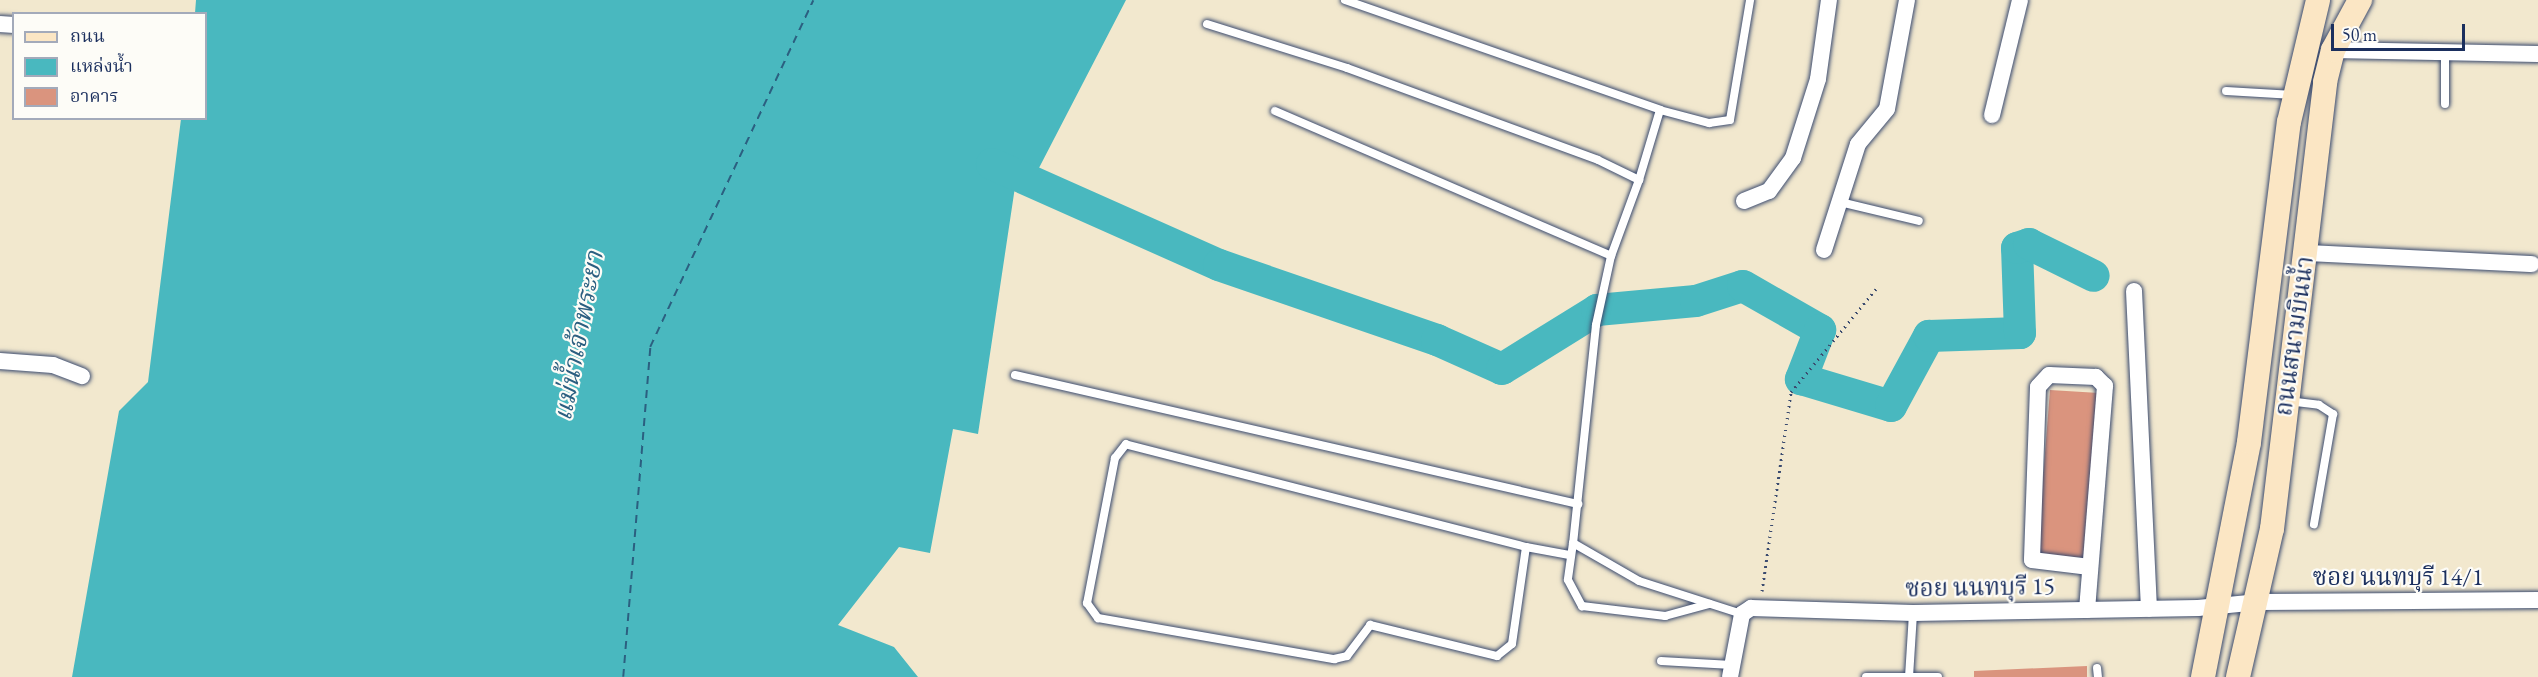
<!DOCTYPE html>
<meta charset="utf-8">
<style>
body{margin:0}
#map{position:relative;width:2538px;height:677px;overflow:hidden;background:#f2e8ce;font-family:"EB Garamond","Noto Serif Thai",serif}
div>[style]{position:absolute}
.water>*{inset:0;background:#49b8bf}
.river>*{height:32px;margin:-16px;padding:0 16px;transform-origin:16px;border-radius:16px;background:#49b8bf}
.ferry>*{height:1.5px;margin-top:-0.75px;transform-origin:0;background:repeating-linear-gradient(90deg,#2b5f80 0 8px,transparent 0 14px)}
.building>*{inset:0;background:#da947e}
.path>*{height:3px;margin-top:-1.5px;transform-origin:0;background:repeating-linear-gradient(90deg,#3b4b6f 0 1.5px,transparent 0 6px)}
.roads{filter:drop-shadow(0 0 2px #3b4b6f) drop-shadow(0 0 2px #3b4b6f)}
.service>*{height:8px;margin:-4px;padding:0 4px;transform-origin:4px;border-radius:4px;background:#fff}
.minor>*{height:16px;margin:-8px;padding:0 8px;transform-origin:8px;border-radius:8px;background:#fff}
.secondary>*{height:24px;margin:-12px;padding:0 12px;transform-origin:12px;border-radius:12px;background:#fbe6c4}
span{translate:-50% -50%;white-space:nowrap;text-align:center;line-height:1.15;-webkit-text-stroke:4.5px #fdfcf7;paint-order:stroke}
.street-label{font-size:24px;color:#1b2f5e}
.water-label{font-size:26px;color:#2b5f80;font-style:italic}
.legend{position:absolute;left:12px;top:12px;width:195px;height:108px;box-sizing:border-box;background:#fdfcf7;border:2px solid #a3aaba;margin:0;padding:8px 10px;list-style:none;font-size:18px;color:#1b2f5e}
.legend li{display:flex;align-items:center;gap:12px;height:30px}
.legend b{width:30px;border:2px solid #a3aaba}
.scale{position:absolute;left:2331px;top:24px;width:134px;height:27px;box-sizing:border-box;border:3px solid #1b2f5e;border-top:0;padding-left:8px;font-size:18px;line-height:21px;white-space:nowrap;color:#1b2f5e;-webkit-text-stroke:4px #fdfcf7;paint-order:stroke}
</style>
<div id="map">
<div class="water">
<i style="clip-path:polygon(196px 0,1126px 0,1026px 193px,1015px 187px,978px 434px,953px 429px,930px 553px,899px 547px,838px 625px,894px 647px,918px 677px,72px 677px,119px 411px,148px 382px,181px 119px,206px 118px,206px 14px,195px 13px)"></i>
</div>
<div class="river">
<i style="left:992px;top:164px;width:248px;rotate:24deg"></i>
<i style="left:1219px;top:265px;width:231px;rotate:19deg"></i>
<i style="left:1437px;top:340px;width:71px;rotate:24deg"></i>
<i style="left:1502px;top:369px;width:112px;rotate:-31.8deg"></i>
<i style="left:1597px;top:310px;width:99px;rotate:-5.2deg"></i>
<i style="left:1696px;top:301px;width:49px;rotate:-17.7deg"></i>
<i style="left:1743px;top:286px;width:89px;rotate:29.7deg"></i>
<i style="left:1820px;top:330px;width:53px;rotate:111.2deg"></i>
<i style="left:1801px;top:379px;width:94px;rotate:16.7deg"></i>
<i style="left:1891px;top:406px;width:80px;rotate:-61.5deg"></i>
<i style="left:1929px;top:336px;width:91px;rotate:-1.9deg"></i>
<i style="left:2020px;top:333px;width:85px;rotate:-92deg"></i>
<i style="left:2017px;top:248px;width:13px;rotate:-18deg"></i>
<i style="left:2029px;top:244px;width:72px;rotate:26.2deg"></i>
</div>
<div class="ferry">
<i style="left:623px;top:677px;width:331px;rotate:-85.3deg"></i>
<i style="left:650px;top:347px;width:383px;rotate:-64.8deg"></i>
</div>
<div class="building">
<i style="clip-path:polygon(2050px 390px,2099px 393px,2087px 558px,2037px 554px)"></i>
<i style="clip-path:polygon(2087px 666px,2087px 677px,1974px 677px,1974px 671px)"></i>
</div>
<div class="path">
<i style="left:1762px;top:591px;width:201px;rotate:-81.7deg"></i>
<i style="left:1791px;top:392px;width:134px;rotate:-50.5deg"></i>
</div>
<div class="roads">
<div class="service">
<i style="left:1345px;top:0;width:334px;rotate:19.2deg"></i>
<i style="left:1660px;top:110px;width:73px;rotate:106.7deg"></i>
<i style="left:1207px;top:24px;width:147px;rotate:17.4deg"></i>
<i style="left:1347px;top:68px;width:267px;rotate:20.1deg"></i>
<i style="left:1598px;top:160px;width:46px;rotate:26deg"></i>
<i style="left:1639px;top:180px;width:81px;rotate:110.2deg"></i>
<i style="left:1611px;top:256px;width:71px;rotate:102.3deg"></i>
<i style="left:1596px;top:325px;width:219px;rotate:96deg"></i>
<i style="left:1573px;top:543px;width:76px;rotate:29.9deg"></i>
<i style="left:1639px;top:581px;width:108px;rotate:17.8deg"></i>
<i style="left:2445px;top:54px;width:50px;rotate:90deg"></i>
<i style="left:2226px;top:91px;width:68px;rotate:3.4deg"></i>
<i style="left:1660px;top:110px;width:51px;rotate:14.9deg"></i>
<i style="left:1709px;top:123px;width:21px;rotate:-8deg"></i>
<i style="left:1730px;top:120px;width:122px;rotate:-80.5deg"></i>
<i style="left:1275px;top:111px;width:366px;rotate:23.3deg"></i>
<i style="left:1840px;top:202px;width:81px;rotate:13.5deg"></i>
<i style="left:1015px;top:375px;width:578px;rotate:12.91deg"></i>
<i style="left:2288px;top:401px;width:31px;rotate:7deg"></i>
<i style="left:2319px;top:405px;width:17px;rotate:33deg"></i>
<i style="left:2333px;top:414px;width:112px;rotate:99.8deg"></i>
<i style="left:1573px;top:543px;width:37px;rotate:98deg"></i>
<i style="left:1568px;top:580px;width:30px;rotate:62deg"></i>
<i style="left:1582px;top:606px;width:84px;rotate:6.9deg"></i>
<i style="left:1665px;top:616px;width:46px;rotate:-15.3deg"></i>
<i style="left:1526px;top:547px;width:413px;rotate:-165.6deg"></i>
<i style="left:1126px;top:444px;width:18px;rotate:128deg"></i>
<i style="left:1115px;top:458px;width:148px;rotate:100.9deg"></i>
<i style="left:1087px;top:603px;width:19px;rotate:54deg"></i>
<i style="left:1098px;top:618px;width:240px;rotate:9.9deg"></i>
<i style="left:1334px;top:659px;width:13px;rotate:-13deg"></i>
<i style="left:1347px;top:656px;width:39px;rotate:-53deg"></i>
<i style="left:1370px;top:625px;width:131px;rotate:13.7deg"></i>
<i style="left:1497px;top:656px;width:19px;rotate:-39deg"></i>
<i style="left:1512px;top:644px;width:98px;rotate:-81.8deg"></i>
<i style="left:1526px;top:547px;width:44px;rotate:10.5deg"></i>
<i style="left:1661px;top:661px;width:71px;rotate:3.2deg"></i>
<i style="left:2097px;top:668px;width:9px;rotate:84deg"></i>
<i style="left:1866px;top:677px;width:72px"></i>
<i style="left:1909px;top:677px;width:64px;rotate:-86.4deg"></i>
</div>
<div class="minor">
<i style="left:0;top:24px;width:14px;rotate:4deg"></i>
<i style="left:2333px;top:50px;width:205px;rotate:1.1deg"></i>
<i style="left:1992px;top:115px;width:118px;rotate:-76.3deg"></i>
<i style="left:1744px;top:201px;width:27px;rotate:-22deg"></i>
<i style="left:1769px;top:191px;width:41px;rotate:-54deg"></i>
<i style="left:1793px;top:158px;width:83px;rotate:-72.4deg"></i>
<i style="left:1818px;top:79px;width:80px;rotate:-82.1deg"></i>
<i style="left:1824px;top:250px;width:111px;rotate:-72.2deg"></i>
<i style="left:1858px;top:144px;width:45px;rotate:-50.4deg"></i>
<i style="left:1887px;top:109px;width:111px;rotate:-79.6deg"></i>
<i style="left:2306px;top:253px;width:226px;rotate:2.8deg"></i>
<i style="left:2134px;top:291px;width:318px;rotate:87.3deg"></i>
<i style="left:0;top:361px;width:53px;rotate:4.3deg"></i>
<i style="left:53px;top:365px;width:31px;rotate:21deg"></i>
<i style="left:2087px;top:610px;width:225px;rotate:-85.4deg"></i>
<i style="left:2105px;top:386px;width:13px;rotate:-135deg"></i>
<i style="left:2096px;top:377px;width:47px;rotate:-177.6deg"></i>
<i style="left:2049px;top:375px;width:16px;rotate:133deg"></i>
<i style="left:2038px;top:387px;width:173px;rotate:92deg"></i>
<i style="left:2032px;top:560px;width:58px;rotate:6.9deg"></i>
<i style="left:1730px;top:677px;width:64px;rotate:-79.2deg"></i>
<i style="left:1742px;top:614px;width:11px;rotate:-34deg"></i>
<i style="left:1751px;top:608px;width:162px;rotate:1.8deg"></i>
<i style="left:1913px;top:613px;width:285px;rotate:-1deg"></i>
<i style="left:2198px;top:608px;width:61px;rotate:-5.6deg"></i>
<i style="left:2259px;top:602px;width:279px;rotate:-0.4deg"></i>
</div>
<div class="secondary">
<i style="left:2203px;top:677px;width:239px;rotate:-78.9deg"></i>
<i style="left:2249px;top:442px;width:322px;rotate:-82.9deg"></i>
<i style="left:2289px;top:122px;width:125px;rotate:-76.6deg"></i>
<i style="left:2238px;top:677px;width:152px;rotate:-77.1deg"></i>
<i style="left:2272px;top:529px;width:450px;rotate:-83.2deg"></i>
<i style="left:2325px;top:82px;width:33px;rotate:-76deg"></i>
<i style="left:2333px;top:50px;width:57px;rotate:-61.6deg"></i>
</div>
</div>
<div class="street-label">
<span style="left:2294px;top:336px;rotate:-82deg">ถนนสนามบินน้ำ</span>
<span style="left:2398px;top:577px">ซอย นนทบุรี 14/1</span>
<span style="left:1980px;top:587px;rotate:-1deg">ซอย นนทบุรี 15</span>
</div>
<div class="water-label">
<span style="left:579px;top:336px;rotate:-79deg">แม่น้ำเจ้าพระยา</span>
</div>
<ul class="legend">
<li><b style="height:8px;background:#fbe6c4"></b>ถนน</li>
<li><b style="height:16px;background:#49b8bf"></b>แหล่งน้ำ</li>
<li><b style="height:16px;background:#da947e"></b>อาคาร</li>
</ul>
<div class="scale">50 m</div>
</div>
